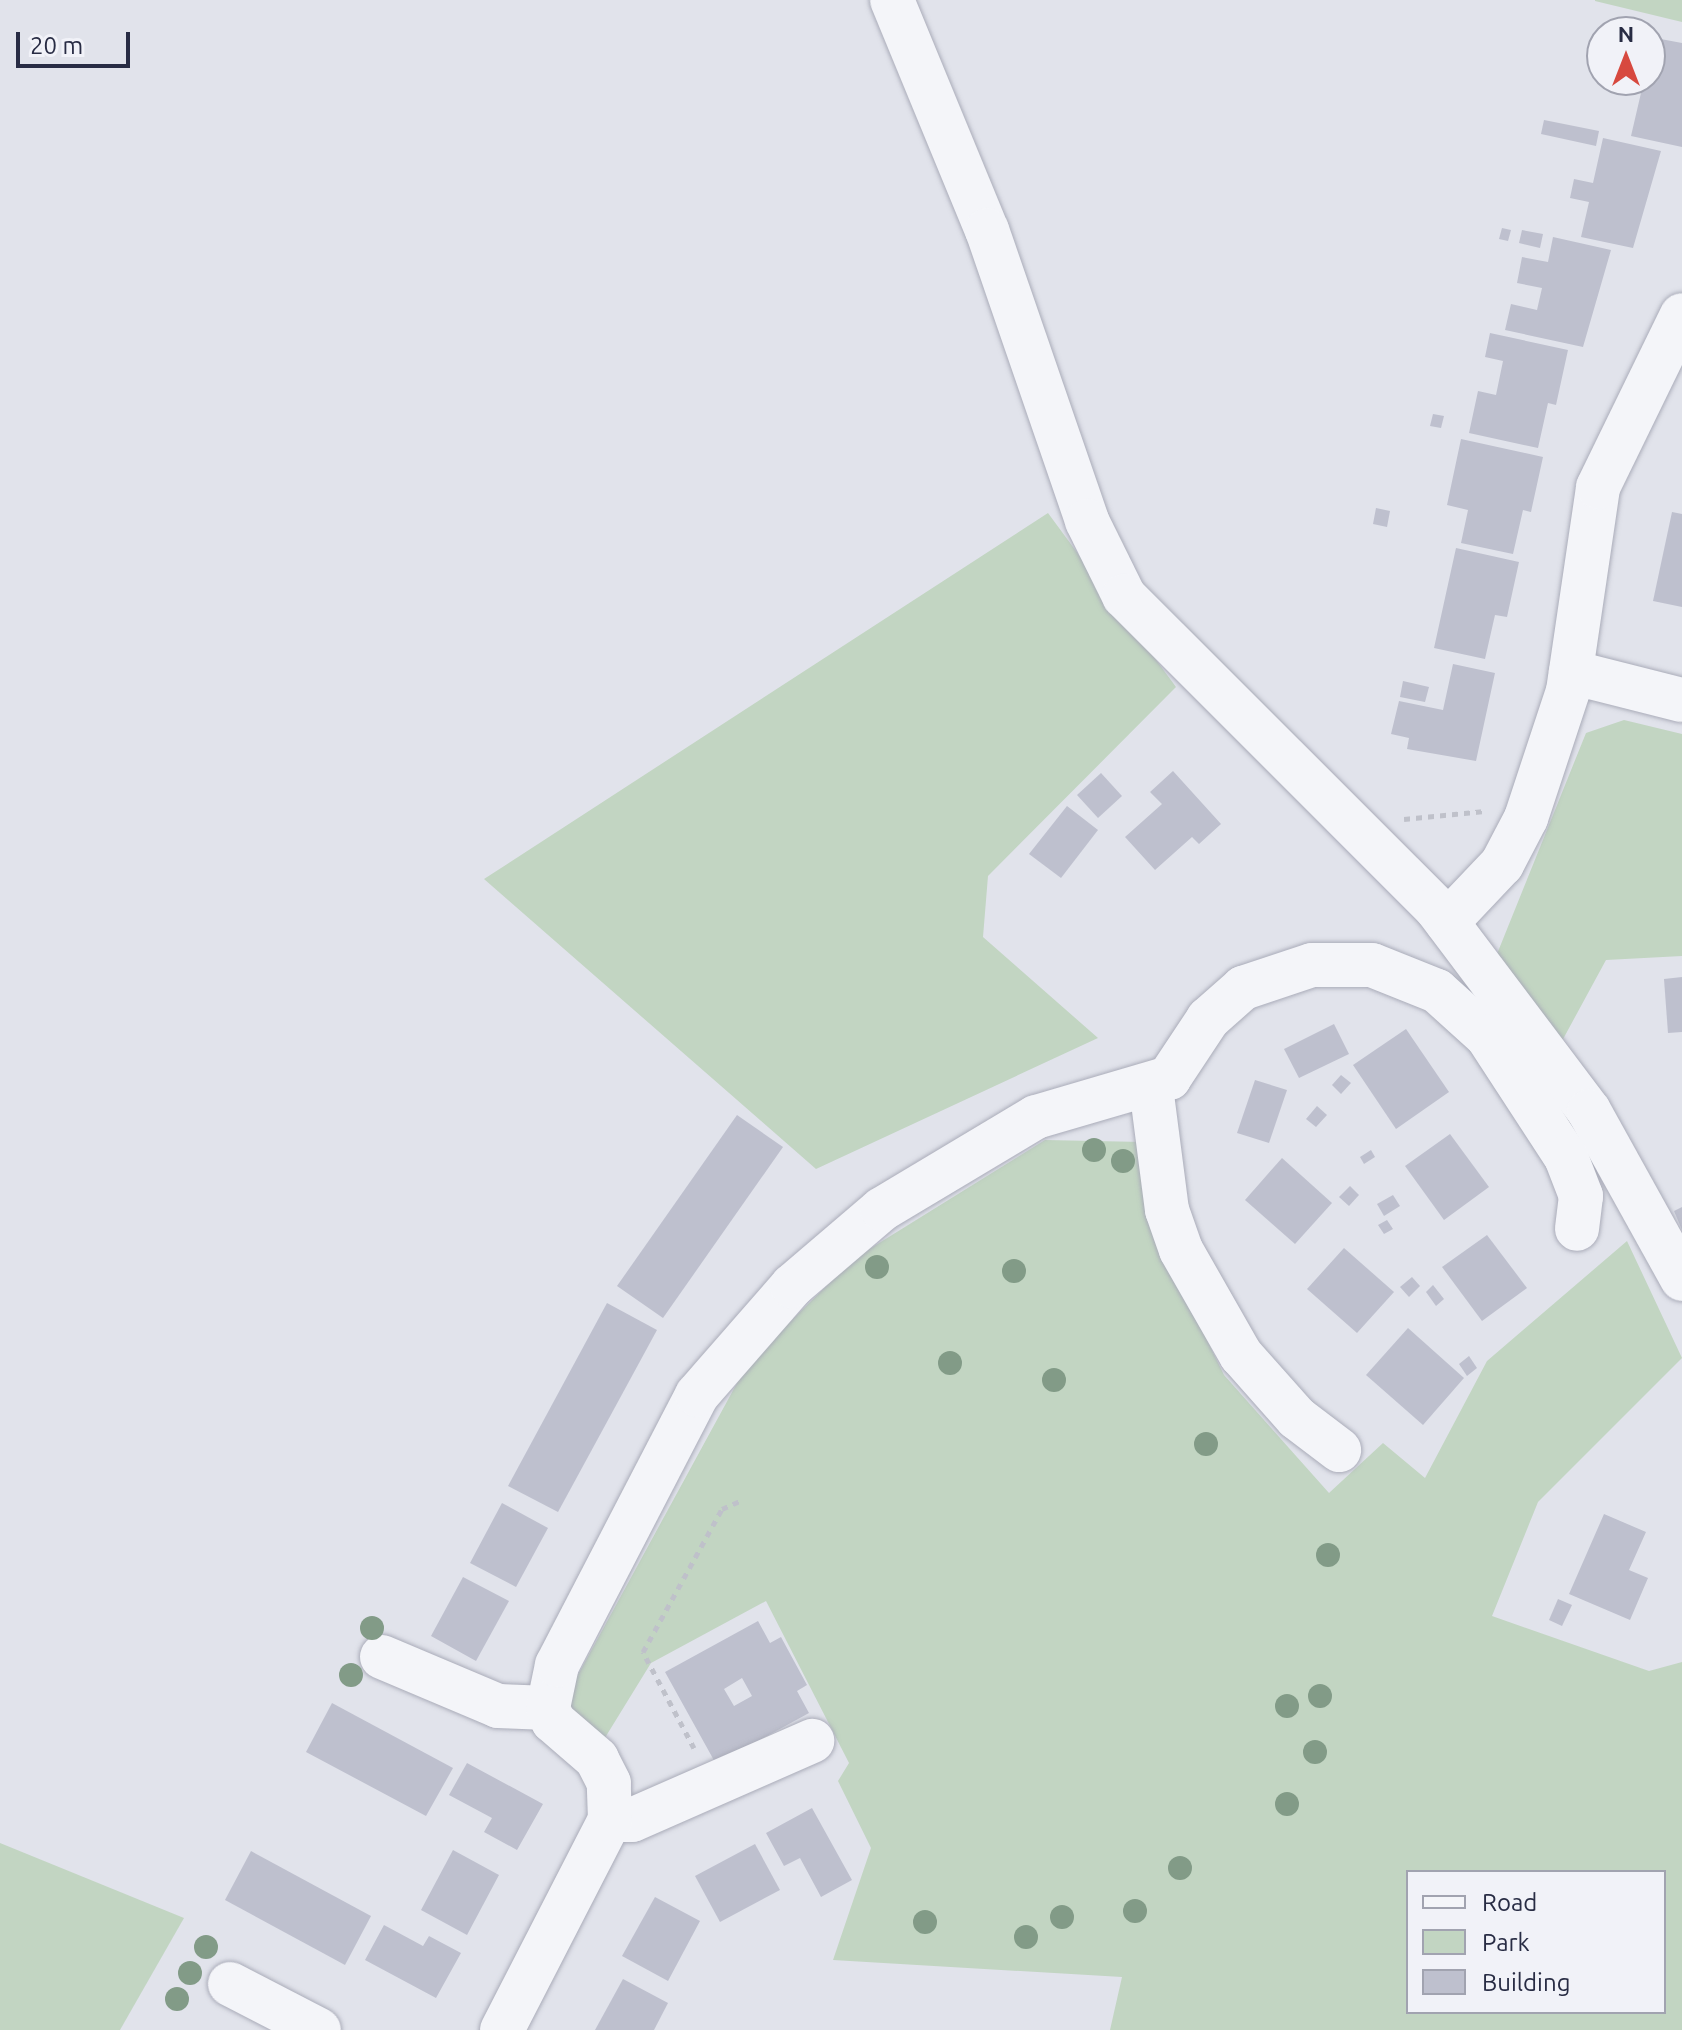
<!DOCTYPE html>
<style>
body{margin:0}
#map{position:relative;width:1682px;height:2030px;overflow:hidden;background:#e1e3eb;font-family:Ubuntu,sans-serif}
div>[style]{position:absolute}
.green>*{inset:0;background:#c2d5c2}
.building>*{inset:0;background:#bec0ce}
.path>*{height:5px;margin-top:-2.5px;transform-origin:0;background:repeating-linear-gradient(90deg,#bfc1ca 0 6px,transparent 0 12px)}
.roads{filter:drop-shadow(0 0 2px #aaacb9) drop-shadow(0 0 2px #aaacb9)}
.minor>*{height:44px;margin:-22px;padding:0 22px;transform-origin:22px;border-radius:22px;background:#f4f5f9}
.trees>*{width:24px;height:24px;margin:-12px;border-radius:50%;background:#829b87}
span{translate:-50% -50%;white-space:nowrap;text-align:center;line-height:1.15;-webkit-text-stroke:6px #f1f2f8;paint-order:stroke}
.legend{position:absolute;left:1406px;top:1870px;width:260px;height:144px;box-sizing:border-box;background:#f1f2f8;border:2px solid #a1a3b0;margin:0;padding:10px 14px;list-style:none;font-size:24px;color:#282c44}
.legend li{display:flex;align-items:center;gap:16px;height:40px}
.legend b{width:40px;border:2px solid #a1a3b0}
.north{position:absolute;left:1586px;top:16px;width:80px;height:80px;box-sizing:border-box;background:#f1f2f8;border:2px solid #a1a3b0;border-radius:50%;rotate:0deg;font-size:22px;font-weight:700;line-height:32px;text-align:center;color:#282c44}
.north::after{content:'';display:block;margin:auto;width:28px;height:36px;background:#d7493f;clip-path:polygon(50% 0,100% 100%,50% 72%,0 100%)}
.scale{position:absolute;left:16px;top:32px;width:114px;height:36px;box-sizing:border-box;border:4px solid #282c44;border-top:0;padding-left:10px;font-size:24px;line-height:28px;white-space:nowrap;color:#282c44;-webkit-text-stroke:6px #f1f2f8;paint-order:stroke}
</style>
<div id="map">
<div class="green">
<i style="clip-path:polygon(1682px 0,1682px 22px,1595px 1px,1595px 0)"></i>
<i style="clip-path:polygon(1048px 513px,1176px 687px,988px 876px,983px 937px,1098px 1038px,816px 1169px,484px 879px)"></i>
<i style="clip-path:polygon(1624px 720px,1682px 734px,1682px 956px,1606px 960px,1562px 1041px,1497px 954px,1586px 733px)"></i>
<i style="clip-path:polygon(evenodd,1045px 1140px,1143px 1142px,1160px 1243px,1224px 1375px,1329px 1493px,1383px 1443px,1425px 1478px,1487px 1361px,1627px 1241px,1682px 1358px,1538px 1502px,1492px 1616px,1649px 1671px,1682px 1662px,1682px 2030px,1110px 2030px,1122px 1977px,833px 1960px,871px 1848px,838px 1781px,849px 1763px,766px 1601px,651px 1663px,603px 1741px,562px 1704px,748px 1363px,855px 1258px,1045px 1140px,1408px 1872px,1664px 1872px,1664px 2012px,1408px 2012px,1408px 1872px)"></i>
<i style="clip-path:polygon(0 1843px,184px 1918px,120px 2030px,0 2030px)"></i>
</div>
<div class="building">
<i style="clip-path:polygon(1650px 37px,1682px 43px,1682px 147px,1631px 136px,1644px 80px,1650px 80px)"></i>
<i style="clip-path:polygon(1544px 120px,1599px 131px,1596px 146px,1541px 134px)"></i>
<i style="clip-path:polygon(1603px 138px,1661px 151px,1633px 248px,1581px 237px,1589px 202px,1570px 198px,1574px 179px,1593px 183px)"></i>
<i style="clip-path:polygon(1502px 228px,1511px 230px,1508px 241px,1499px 239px)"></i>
<i style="clip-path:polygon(1522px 230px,1543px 234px,1540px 248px,1519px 243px)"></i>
<i style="clip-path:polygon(1553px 237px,1611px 250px,1583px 347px,1505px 330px,1511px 304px,1537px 310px,1542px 288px,1517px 283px,1522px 257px,1548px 262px)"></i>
<i style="clip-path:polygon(1490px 333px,1568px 350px,1556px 405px,1548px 403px,1538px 448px,1469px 433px,1478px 391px,1496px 395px,1503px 361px,1485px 357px)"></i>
<i style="clip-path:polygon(1433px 414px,1444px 416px,1441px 428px,1430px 426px)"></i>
<i style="clip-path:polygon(1461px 439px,1543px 457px,1531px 512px,1523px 510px,1513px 554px,1461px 543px,1468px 510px,1447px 505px)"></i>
<i style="clip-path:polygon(1376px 508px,1390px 511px,1387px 527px,1373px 524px)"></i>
<i style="clip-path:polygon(1672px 512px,1682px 514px,1682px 607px,1653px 601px)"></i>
<i style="clip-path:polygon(1456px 548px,1519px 562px,1507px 617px,1495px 615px,1485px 659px,1434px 648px)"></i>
<i style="clip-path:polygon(1453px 664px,1495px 673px,1476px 761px,1407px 749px,1409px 738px,1391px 734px,1399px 701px,1443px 710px)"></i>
<i style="clip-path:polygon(1403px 681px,1429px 687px,1425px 702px,1400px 697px)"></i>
<i style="clip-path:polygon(1173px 771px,1221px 824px,1199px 844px,1192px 837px,1155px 870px,1125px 837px,1162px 804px,1150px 792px)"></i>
<i style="clip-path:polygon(1101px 773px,1122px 796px,1098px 818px,1077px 795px)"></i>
<i style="clip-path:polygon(1067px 806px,1098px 830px,1061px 878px,1029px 854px)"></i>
<i style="clip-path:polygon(1682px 977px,1682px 1032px,1668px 1033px,1664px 979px)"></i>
<i style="clip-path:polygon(1334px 1024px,1349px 1054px,1299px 1078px,1284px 1049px)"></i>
<i style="clip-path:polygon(1406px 1029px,1449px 1092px,1396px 1129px,1353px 1065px)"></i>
<i style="clip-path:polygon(1341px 1075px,1351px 1083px,1341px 1094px,1332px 1085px)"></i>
<i style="clip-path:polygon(1255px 1080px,1287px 1090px,1269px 1143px,1237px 1133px)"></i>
<i style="clip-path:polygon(1317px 1106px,1327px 1115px,1316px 1127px,1306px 1119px)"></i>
<i style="clip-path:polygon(737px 1115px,783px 1147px,663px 1318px,617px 1286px)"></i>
<i style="clip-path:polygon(1450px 1134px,1489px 1187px,1444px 1220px,1405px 1166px)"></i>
<i style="clip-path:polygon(1371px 1150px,1375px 1157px,1364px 1164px,1360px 1157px)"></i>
<i style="clip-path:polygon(1282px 1158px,1332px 1203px,1295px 1244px,1245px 1200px)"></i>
<i style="clip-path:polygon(1350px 1186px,1359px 1195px,1349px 1206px,1339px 1197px)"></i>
<i style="clip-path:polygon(1393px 1195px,1400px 1206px,1384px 1216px,1377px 1204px)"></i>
<i style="clip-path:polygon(1682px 1207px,1682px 1230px,1674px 1211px)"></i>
<i style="clip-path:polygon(1387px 1220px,1393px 1229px,1384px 1234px,1378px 1225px)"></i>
<i style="clip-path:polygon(1487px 1235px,1527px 1288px,1482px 1321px,1442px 1267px)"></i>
<i style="clip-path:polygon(1344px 1248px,1394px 1292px,1357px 1333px,1307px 1289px)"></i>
<i style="clip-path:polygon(1412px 1277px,1420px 1286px,1409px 1297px,1400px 1287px)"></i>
<i style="clip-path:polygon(1433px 1285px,1444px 1299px,1436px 1306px,1426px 1292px)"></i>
<i style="clip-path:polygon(607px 1303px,657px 1330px,558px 1512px,508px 1486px)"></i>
<i style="clip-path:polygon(1408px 1328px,1464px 1378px,1423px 1425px,1366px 1375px)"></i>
<i style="clip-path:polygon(1469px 1356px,1477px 1368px,1467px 1376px,1459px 1364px)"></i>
<i style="clip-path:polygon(502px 1503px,548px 1528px,516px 1587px,470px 1563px)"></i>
<i style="clip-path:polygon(1604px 1514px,1646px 1532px,1629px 1570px,1648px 1578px,1630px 1620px,1569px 1594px)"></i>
<i style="clip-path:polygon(463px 1577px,509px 1601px,476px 1661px,431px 1636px)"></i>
<i style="clip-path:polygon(1558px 1599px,1572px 1605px,1562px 1626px,1549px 1620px)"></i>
<i style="clip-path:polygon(evenodd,758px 1621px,770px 1643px,781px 1637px,807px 1685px,797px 1691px,809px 1713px,716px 1764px,665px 1672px,758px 1621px,742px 1678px,752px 1696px,734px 1706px,724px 1689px,742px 1678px)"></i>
<i style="clip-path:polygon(332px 1703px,453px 1768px,426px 1816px,306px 1752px)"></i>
<i style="clip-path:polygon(467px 1763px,543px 1804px,517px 1850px,484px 1832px,492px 1818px,449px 1795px)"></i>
<i style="clip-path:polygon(812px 1808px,852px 1880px,821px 1897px,800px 1858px,784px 1866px,766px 1833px)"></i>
<i style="clip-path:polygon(755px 1844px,780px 1890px,720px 1922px,695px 1876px)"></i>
<i style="clip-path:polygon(453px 1850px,499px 1875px,467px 1935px,421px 1910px)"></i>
<i style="clip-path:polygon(251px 1851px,371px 1916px,345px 1965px,225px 1900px)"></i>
<i style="clip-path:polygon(655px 1897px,700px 1921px,668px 1981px,622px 1956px)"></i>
<i style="clip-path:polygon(384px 1925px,423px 1946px,429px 1936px,461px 1953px,436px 1998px,365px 1960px)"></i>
<i style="clip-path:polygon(623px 1979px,668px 2003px,654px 2030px,595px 2030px)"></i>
</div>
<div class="path">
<i style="left:1404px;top:819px;width:81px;rotate:-5.6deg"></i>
<i style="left:694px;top:1748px;width:109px;rotate:-118deg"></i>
<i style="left:643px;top:1652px;width:163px;rotate:-61.1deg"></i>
<i style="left:722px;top:1509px;width:22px;rotate:-24deg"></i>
</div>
<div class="roads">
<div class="minor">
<i style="left:892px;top:0;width:249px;rotate:67.6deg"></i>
<i style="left:987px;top:230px;width:308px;rotate:71deg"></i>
<i style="left:1087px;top:521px;width:84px;rotate:63.7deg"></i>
<i style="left:1124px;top:596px;width:441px;rotate:45deg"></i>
<i style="left:1436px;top:908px;width:254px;rotate:53deg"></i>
<i style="left:1589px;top:1111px;width:192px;rotate:61deg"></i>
<i style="left:1571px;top:672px;width:114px;rotate:14.2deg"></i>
<i style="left:1447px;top:922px;width:80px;rotate:-46.5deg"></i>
<i style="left:1502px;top:864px;width:52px;rotate:-62.4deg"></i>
<i style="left:1526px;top:818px;width:134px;rotate:-71.7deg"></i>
<i style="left:1568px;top:691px;width:206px;rotate:-81.6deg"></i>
<i style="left:1598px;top:487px;width:191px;rotate:-64deg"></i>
<i style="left:1151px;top:1087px;width:124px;rotate:82.6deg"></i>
<i style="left:1167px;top:1210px;width:42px;rotate:70.7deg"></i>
<i style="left:1181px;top:1250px;width:121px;rotate:60.3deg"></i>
<i style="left:1241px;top:1355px;width:84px;rotate:48.4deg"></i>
<i style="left:1297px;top:1418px;width:53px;rotate:37.3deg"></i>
<i style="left:382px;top:1657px;width:126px;rotate:22.9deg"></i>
<i style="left:498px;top:1706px;width:50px;rotate:2.3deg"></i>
<i style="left:610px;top:1820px;width:22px"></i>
<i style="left:632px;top:1820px;width:197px;rotate:-23.7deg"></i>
<i style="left:230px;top:1984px;width:100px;rotate:27.3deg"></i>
<i style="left:502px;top:2030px;width:236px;rotate:-62.8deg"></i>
<i style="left:610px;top:1820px;width:37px;rotate:-92deg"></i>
<i style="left:609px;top:1783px;width:27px;rotate:-117deg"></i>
<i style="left:597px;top:1759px;width:58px;rotate:-139.2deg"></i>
<i style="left:553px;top:1721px;width:14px;rotate:-111deg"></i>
<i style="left:548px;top:1708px;width:44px;rotate:-78.2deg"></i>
<i style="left:557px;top:1665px;width:304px;rotate:-62.6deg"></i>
<i style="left:697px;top:1395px;width:145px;rotate:-48.9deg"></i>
<i style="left:792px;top:1286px;width:118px;rotate:-40.5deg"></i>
<i style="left:882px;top:1209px;width:179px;rotate:-30.9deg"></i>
<i style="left:1036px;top:1117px;width:139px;rotate:-16.3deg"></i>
<i style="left:1169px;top:1078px;width:71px;rotate:-56.5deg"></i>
<i style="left:1208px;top:1019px;width:47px;rotate:-41.5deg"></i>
<i style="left:1243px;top:988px;width:73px;rotate:-18.4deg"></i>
<i style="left:1312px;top:965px;width:60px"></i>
<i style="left:1372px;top:965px;width:70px;rotate:21.8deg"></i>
<i style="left:1437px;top:991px;width:67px;rotate:42deg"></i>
<i style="left:1487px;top:1036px;width:145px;rotate:56.9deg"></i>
<i style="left:1566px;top:1157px;width:42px;rotate:69deg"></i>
<i style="left:1581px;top:1196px;width:33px;rotate:97deg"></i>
</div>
</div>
<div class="trees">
<i style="left:1094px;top:1150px"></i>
<i style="left:1123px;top:1161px"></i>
<i style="left:877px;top:1267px"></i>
<i style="left:1014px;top:1271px"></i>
<i style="left:950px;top:1363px"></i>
<i style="left:1054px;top:1380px"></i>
<i style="left:1206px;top:1444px"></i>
<i style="left:1328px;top:1555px"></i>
<i style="left:372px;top:1628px"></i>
<i style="left:351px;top:1675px"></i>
<i style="left:1320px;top:1696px"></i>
<i style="left:1287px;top:1706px"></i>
<i style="left:1315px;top:1752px"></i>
<i style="left:1287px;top:1804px"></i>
<i style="left:1180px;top:1868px"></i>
<i style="left:1135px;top:1911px"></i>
<i style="left:1062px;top:1917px"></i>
<i style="left:925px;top:1922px"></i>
<i style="left:1026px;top:1937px"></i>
<i style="left:206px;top:1947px"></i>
<i style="left:190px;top:1973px"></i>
<i style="left:177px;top:1999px"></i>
</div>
<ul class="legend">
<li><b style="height:10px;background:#f4f5f9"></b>Road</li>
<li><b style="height:22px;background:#c2d5c2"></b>Park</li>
<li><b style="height:22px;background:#bec0ce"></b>Building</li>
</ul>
<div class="north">N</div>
<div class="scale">20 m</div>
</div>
